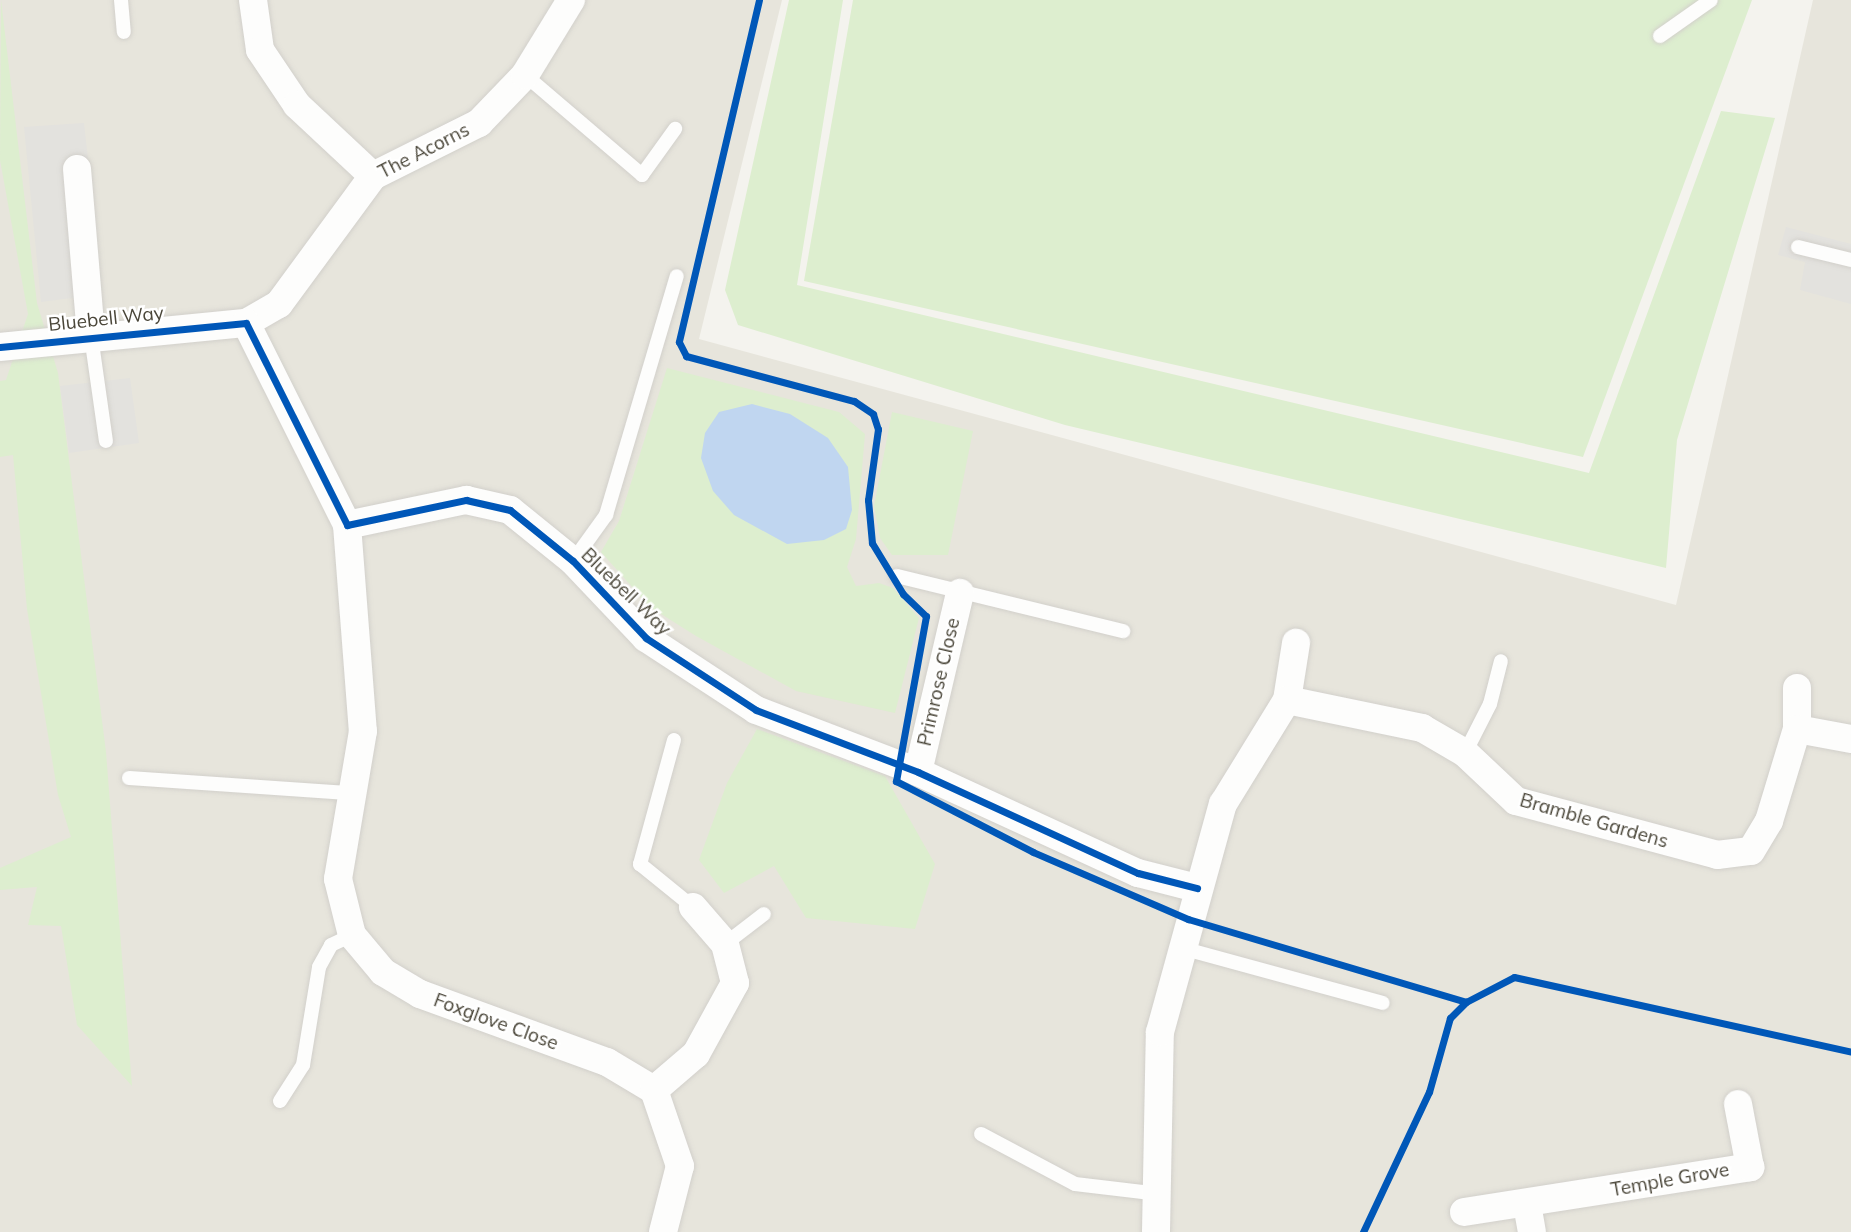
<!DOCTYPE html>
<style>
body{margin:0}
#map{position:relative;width:1851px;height:1232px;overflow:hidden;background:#f4f3ee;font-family:Mulish,sans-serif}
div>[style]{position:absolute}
.residential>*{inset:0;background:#e7e5dc}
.green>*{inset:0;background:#ddeecf}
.parking>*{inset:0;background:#e3e2de}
.water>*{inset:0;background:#c0d6f0}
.roads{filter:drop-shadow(0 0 2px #d2d0cb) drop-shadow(0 0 2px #d2d0cb)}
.lane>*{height:14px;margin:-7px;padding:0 7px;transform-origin:7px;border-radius:7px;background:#fdfdfc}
.street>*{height:28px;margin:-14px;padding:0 14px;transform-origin:14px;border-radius:14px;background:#fdfdfc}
.cycleway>*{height:7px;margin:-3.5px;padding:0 3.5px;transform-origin:3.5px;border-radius:3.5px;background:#0057b8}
span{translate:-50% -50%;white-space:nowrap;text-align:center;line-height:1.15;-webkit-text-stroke:5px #fff;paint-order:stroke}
.street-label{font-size:19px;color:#4a4639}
</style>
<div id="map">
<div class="residential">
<i style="clip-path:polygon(0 0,782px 0,699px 339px,1676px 605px,1813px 0,1851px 0,1851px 1232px,0 1232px)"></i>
</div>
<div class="green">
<i style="clip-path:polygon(1px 0,37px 303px,58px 373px,106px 752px,132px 1086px,77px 1025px,61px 926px,28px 925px,37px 887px,0 890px,0 868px,71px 837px,58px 795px,27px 609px,13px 455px,0 457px,0 381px,6px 380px,28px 314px,0 160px)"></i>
<i style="clip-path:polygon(789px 0,843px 0,797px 285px,1589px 473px,1721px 111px,1775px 118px,1677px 440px,1666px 568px,1065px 425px,738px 325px,725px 290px)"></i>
<i style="clip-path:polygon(853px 0,1752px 0,1583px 457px,804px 281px)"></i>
<i style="clip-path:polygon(667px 368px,839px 412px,865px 434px,856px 539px,847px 567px,856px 586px,879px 583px,893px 588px,919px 618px,895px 713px,796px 691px,696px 636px,650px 607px,601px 552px,619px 521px)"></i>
<i style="clip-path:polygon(892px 412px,973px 431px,948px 555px,892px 555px,880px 538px,874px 506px)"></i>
<i style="clip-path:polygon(757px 729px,885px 776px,935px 864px,915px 929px,806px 918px,774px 866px,724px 893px,699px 860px,727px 783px)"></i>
</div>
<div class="parking">
<i style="clip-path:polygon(84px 123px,89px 168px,87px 296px,41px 302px,24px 127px)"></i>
<i style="clip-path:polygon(1786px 227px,1851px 244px,1851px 304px,1800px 290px,1805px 262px,1778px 255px)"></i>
<i style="clip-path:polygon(130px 378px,139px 443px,69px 453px,60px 386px)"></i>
</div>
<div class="water">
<i style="clip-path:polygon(752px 404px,790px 414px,828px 438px,848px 467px,852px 510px,846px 529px,824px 540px,787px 544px,734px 515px,713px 491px,701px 458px,705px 433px,719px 412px)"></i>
</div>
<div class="roads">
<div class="lane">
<i style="left:121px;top:0;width:32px;rotate:85deg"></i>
<i style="left:1660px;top:36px;width:62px;rotate:-35.2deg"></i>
<i style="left:525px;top:75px;width:154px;rotate:40.5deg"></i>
<i style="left:642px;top:175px;width:57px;rotate:-54.3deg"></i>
<i style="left:1798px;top:247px;width:55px;rotate:13.8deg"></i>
<i style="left:91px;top:336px;width:106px;rotate:81.9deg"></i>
<i style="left:573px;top:561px;width:57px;rotate:-54.3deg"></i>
<i style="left:606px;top:515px;width:249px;rotate:-73.5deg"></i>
<i style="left:897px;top:576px;width:233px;rotate:13.7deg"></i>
<i style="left:674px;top:740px;width:129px;rotate:105.3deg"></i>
<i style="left:640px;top:864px;width:68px;rotate:39.1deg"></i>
<i style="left:1465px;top:753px;width:55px;rotate:-63deg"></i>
<i style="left:1490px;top:704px;width:44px;rotate:-75.7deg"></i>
<i style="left:129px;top:778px;width:223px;rotate:3.9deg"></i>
<i style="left:725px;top:944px;width:49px;rotate:-37.6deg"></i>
<i style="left:1182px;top:948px;width:208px;rotate:15.3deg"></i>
<i style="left:280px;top:1101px;width:43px;rotate:-57.4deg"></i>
<i style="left:303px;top:1065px;width:99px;rotate:-80.7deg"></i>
<i style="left:319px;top:967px;width:25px;rotate:-61deg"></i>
<i style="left:331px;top:945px;width:23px;rotate:-25deg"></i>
<i style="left:981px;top:1134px;width:106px;rotate:28deg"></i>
<i style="left:1075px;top:1184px;width:85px;rotate:6.8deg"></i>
</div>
<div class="street">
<i style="left:253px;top:0;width:50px;rotate:82deg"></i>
<i style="left:260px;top:50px;width:66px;rotate:56.1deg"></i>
<i style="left:297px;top:105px;width:104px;rotate:43.1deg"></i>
<i style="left:77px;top:169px;width:167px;rotate:85.2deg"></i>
<i style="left:246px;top:323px;width:38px;rotate:-30deg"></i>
<i style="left:279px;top:304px;width:159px;rotate:-53.7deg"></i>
<i style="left:373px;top:176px;width:119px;rotate:-26.6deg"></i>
<i style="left:479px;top:123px;width:66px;rotate:-46.2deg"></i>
<i style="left:525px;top:75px;width:88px;rotate:-58.5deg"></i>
<i style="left:0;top:347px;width:247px;rotate:-5.6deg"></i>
<i style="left:246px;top:323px;width:226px;rotate:63.4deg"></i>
<i style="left:347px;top:525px;width:122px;rotate:-11.9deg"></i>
<i style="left:466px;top:500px;width:45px;rotate:12.8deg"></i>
<i style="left:510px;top:510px;width:81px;rotate:39deg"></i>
<i style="left:573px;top:561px;width:106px;rotate:46.5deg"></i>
<i style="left:646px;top:638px;width:131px;rotate:33.2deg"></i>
<i style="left:756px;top:710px;width:173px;rotate:20.9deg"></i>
<i style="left:918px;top:772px;width:242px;rotate:24.7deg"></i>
<i style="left:1138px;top:873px;width:61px;rotate:14.3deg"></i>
<i style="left:347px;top:525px;width:207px;rotate:85.6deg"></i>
<i style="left:363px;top:731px;width:150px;rotate:99.6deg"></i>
<i style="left:338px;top:879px;width:58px;rotate:76deg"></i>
<i style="left:352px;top:935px;width:48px;rotate:50deg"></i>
<i style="left:383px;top:972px;width:43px;rotate:30.7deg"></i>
<i style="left:420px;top:994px;width:199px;rotate:20deg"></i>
<i style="left:607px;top:1062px;width:55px;rotate:30.8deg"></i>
<i style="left:1797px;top:688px;width:41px;rotate:90deg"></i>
<i style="left:1287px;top:700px;width:58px;rotate:-81deg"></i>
<i style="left:918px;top:772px;width:184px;rotate:-76.8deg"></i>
<i style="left:1527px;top:1204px;width:28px;rotate:80deg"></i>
<i style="left:1464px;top:1212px;width:290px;rotate:-8.9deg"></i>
<i style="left:1750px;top:1167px;width:64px;rotate:-100.8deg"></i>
<i style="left:663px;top:1232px;width:68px;rotate:-75.6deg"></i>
<i style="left:680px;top:1166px;width:80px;rotate:-108.9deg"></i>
<i style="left:654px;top:1090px;width:55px;rotate:-40.6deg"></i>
<i style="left:696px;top:1054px;width:81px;rotate:-61.2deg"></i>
<i style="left:735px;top:983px;width:40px;rotate:-104.4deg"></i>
<i style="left:725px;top:944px;width:49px;rotate:-130.9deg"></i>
<i style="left:1156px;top:1232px;width:200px;rotate:-88.9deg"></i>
<i style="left:1160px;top:1032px;width:237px;rotate:-74.6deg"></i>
<i style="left:1223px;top:804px;width:122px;rotate:-58.4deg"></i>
<i style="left:1287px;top:700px;width:138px;rotate:11.7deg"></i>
<i style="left:1422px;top:728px;width:50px;rotate:30.2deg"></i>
<i style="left:1465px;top:753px;width:70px;rotate:43.3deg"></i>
<i style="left:1516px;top:801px;width:208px;rotate:15deg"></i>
<i style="left:1717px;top:855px;width:34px;rotate:-7deg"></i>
<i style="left:1751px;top:851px;width:35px;rotate:-59deg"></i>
<i style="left:1769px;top:821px;width:96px;rotate:-73.1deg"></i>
<i style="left:1797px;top:729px;width:55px;rotate:10.5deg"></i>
</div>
</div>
<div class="cycleway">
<i style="left:759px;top:0;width:351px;rotate:103.2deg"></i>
<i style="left:679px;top:342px;width:16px;rotate:63deg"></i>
<i style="left:686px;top:356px;width:174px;rotate:15deg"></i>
<i style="left:854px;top:401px;width:23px;rotate:34deg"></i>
<i style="left:873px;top:414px;width:16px;rotate:72deg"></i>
<i style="left:878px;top:429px;width:72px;rotate:98deg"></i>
<i style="left:868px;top:500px;width:43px;rotate:84.7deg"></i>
<i style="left:872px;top:543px;width:60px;rotate:58.7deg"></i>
<i style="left:903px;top:594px;width:32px;rotate:44deg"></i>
<i style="left:926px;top:616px;width:168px;rotate:100.3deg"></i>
<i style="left:896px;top:781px;width:154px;rotate:27.4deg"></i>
<i style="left:1033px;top:852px;width:169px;rotate:23.4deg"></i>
<i style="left:1188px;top:919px;width:290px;rotate:16.6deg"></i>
<i style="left:1466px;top:1002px;width:54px;rotate:-27.5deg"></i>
<i style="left:1514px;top:977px;width:345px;rotate:12.5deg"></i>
<i style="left:0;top:347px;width:247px;rotate:-5.6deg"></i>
<i style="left:246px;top:323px;width:226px;rotate:63.4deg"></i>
<i style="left:347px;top:525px;width:122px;rotate:-11.9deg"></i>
<i style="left:466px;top:500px;width:45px;rotate:12.8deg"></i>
<i style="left:510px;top:510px;width:81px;rotate:39deg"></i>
<i style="left:573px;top:561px;width:106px;rotate:46.5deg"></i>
<i style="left:646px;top:638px;width:131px;rotate:33.2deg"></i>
<i style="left:756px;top:710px;width:173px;rotate:20.9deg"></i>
<i style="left:918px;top:772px;width:242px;rotate:24.7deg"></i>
<i style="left:1138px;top:873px;width:61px;rotate:14.3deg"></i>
<i style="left:1363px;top:1232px;width:155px;rotate:-64.8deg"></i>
<i style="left:1429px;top:1092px;width:77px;rotate:-74.2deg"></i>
<i style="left:1450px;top:1018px;width:23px;rotate:-45deg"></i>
</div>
<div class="street-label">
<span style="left:424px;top:151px;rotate:-27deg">The Acorns</span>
<span style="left:106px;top:319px;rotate:-6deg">Bluebell Way</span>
<span style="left:626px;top:592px;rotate:44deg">Bluebell Way</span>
<span style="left:939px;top:682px;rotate:-77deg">Primrose Close</span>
<span style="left:1594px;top:821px;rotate:16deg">Bramble Gardens</span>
<span style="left:496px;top:1022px;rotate:20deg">Foxglove Close</span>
<span style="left:1670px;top:1180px;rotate:-10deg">Temple Grove</span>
</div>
</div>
